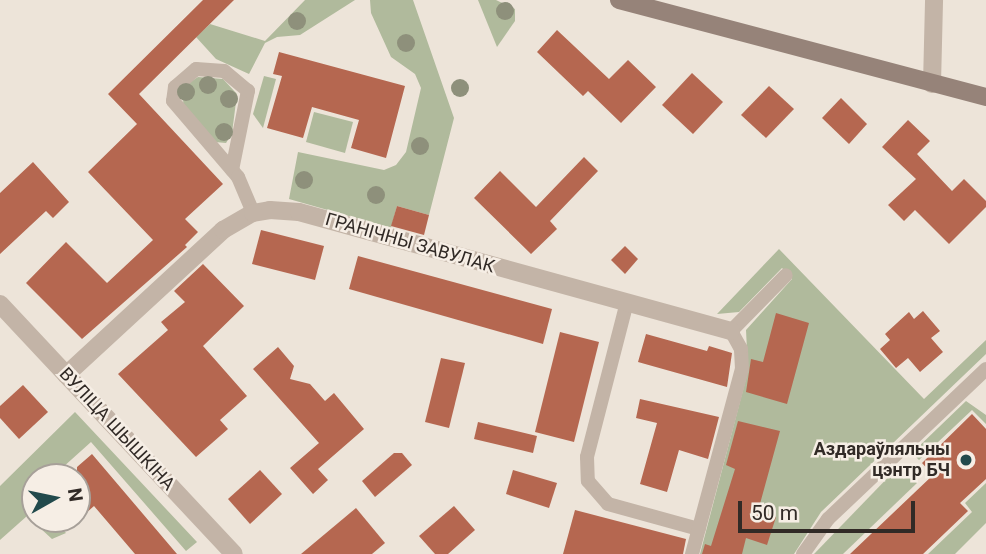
<!DOCTYPE html>
<meta charset="utf-8">
<style>
body{margin:0}
#map{position:relative;width:986px;height:554px;overflow:hidden;background:#ede4d9;font-family:Roboto,sans-serif}
div>[style]{position:absolute}
.green>*{inset:0;background:#b0ba9c}
.building>*{inset:0;background:#b56750}
.lane>*{height:14px;margin:-7px;padding:0 7px;transform-origin:7px;border-radius:7px;background:#c3b4a7}
.street>*{height:18px;margin:-9px;padding:0 9px;transform-origin:9px;border-radius:9px;background:#c3b4a7}
.secondary>*{height:18px;margin:-9px;padding:0 9px;transform-origin:9px;border-radius:9px;background:#968379}
.trees>*{width:18px;height:18px;margin:-9px;border-radius:50%;background:#8e907b}
.dots>*{width:19px;height:19px;translate:-50% -50%;box-sizing:border-box;border:4px solid #f6eee5;border-radius:50%}
span{translate:-50% -50%;white-space:nowrap;text-align:center;line-height:1.15;-webkit-text-stroke:5px #f6eee5;paint-order:stroke}
.street-label{font-size:18px;color:#312a26}
.poi-label{font-size:18px;color:#312a26;font-weight:700}
.right{translate:-100% -50%;text-align:right}
.north{position:absolute;left:21px;top:463px;width:70px;height:70px;box-sizing:border-box;background:#f6eee5;border:2px solid #a7a099;border-radius:50%;rotate:81deg;font-size:19px;font-weight:700;line-height:28px;text-align:center;color:#312a26}
.north::after{content:'';display:block;margin:auto;width:24px;height:32px;background:#224a4c;clip-path:polygon(50% 0,100% 100%,50% 72%,0 100%)}
.scale{position:absolute;left:738px;top:501px;width:177px;height:32px;box-sizing:border-box;border:4px solid #312a26;border-top:0;padding-left:9px;font-size:21px;line-height:24px;white-space:nowrap;color:#312a26;-webkit-text-stroke:5px #f6eee5;paint-order:stroke}
</style>
<div id="map">
<div class="green">
<i style="clip-path:polygon(305px 0,355px 0,300px 35px,277px 37px,265px 43px,249px 74px,216px 59px,196px 37px,210px 24px,265px 41px)"></i>
<i style="clip-path:polygon(370px 0,413px 0,454px 118px,429px 215px,397px 206px,391px 228px,289px 199px,298px 152px,384px 170px,396px 165px,406px 152px,421px 88px,415px 74px,391px 57px,371px 13px)"></i>
<i style="clip-path:polygon(478px 0,496px 0,515px 9px,515px 21px,497px 47px)"></i>
<i style="clip-path:polygon(264px 76px,276px 79px,263px 128px,253px 114px)"></i>
<i style="clip-path:polygon(198px 77px,223px 79px,237px 94px,232px 133px,226px 143px,215px 142px,183px 106px,184px 86px)"></i>
<i style="clip-path:polygon(314px 112px,353px 122px,345px 153px,306px 142px)"></i>
<i style="clip-path:polygon(779px 249px,924px 399px,986px 340px,986px 354px,821px 512px,794px 554px,700px 554px,748px 371px,746px 330px,792px 279px,782px 268px,739px 312px,717px 314px)"></i>
<i style="clip-path:polygon(966px 401px,986px 415px,986px 424px,972px 410px,919px 460px,912px 453px)"></i>
<i style="clip-path:polygon(75px 412px,197px 542px,186px 551px,91px 442px,52px 477px,35px 477px,35px 519px,53px 519px,66px 533px,52px 539px,27px 516px,0 540px,0 486px)"></i>
<i style="clip-path:polygon(900px 465px,917px 483px,843px 554px,814px 554px)"></i>
<i style="clip-path:polygon(986px 483px,986px 523px,955px 554px,928px 554px,972px 512px,965px 503px)"></i>
</div>
<div class="building">
<i style="clip-path:polygon(203px 0,234px 0,139px 94px,223px 184px,185px 219px,198px 232px,185px 245px,187px 247px,82px 339px,26px 283px,66px 242px,107px 283px,153px 240px,88px 172px,137px 124px,108px 94px)"></i>
<i style="clip-path:polygon(557px 30px,609px 79px,628px 60px,656px 87px,621px 123px,588px 91px,583px 96px,537px 52px)"></i>
<i style="clip-path:polygon(279px 52px,405px 86px,386px 158px,351px 148px,359px 120px,312px 107px,303px 138px,267px 128px,282px 76px,273px 74px)"></i>
<i style="clip-path:polygon(692px 73px,723px 102px,693px 134px,662px 105px)"></i>
<i style="clip-path:polygon(769px 86px,794px 109px,766px 138px,741px 115px)"></i>
<i style="clip-path:polygon(841px 98px,867px 124px,849px 144px,822px 118px)"></i>
<i style="clip-path:polygon(908px 120px,930px 141px,917px 154px,952px 191px,964px 179px,986px 201px,986px 207px,949px 244px,915px 210px,904px 221px,888px 205px,916px 179px,882px 147px)"></i>
<i style="clip-path:polygon(584px 157px,598px 171px,550px 221px,557px 229px,531px 254px,474px 198px,500px 171px,536px 207px)"></i>
<i style="clip-path:polygon(33px 162px,69px 202px,53px 218px,46px 211px,0 254px,0 193px)"></i>
<i style="clip-path:polygon(397px 206px,429px 215px,424px 235px,391px 226px)"></i>
<i style="clip-path:polygon(261px 230px,324px 246px,315px 280px,252px 264px)"></i>
<i style="clip-path:polygon(625px 246px,638px 259px,625px 274px,611px 260px)"></i>
<i style="clip-path:polygon(358px 256px,552px 309px,543px 344px,349px 289px)"></i>
<i style="clip-path:polygon(203px 264px,244px 306px,203px 346px,247px 396px,220px 420px,228px 429px,196px 457px,118px 374px,168px 330px,161px 322px,185px 302px,174px 291px)"></i>
<i style="clip-path:polygon(923px 311px,940px 331px,931px 338px,943px 352px,920px 372px,908px 358px,896px 368px,880px 349px,890px 340px,885px 334px,909px 312px,914px 319px)"></i>
<i style="clip-path:polygon(776px 313px,809px 323px,787px 404px,746px 392px,751px 359px,763px 362px)"></i>
<i style="clip-path:polygon(560px 332px,599px 342px,574px 442px,535px 432px)"></i>
<i style="clip-path:polygon(646px 334px,707px 351px,709px 346px,732px 353px,727px 387px,638px 362px)"></i>
<i style="clip-path:polygon(278px 347px,294px 366px,290px 379px,310px 384px,325px 401px,334px 393px,364px 429px,318px 469px,328px 480px,313px 494px,290px 468px,319px 443px,253px 369px)"></i>
<i style="clip-path:polygon(441px 358px,465px 363px,449px 428px,425px 422px)"></i>
<i style="clip-path:polygon(23px 385px,48px 412px,19px 439px,0 418px,0 406px)"></i>
<i style="clip-path:polygon(640px 399px,719px 417px,708px 459px,679px 450px,667px 492px,640px 484px,657px 423px,636px 418px)"></i>
<i style="clip-path:polygon(972px 414px,986px 429px,986px 479px,960px 503px,968px 511px,923px 554px,850px 554px,933px 475px,922px 463px)"></i>
<i style="clip-path:polygon(738px 421px,780px 431px,758px 511px,776px 517px,767px 545px,746px 538px,742px 554px,702px 554px,705px 544px,711px 546px,735px 469px,726px 465px)"></i>
<i style="clip-path:polygon(478px 422px,537px 436px,533px 453px,474px 439px)"></i>
<i style="clip-path:polygon(394px 453px,402px 453px,412px 465px,375px 497px,362px 481px)"></i>
<i style="clip-path:polygon(92px 454px,177px 554px,135px 554px,94px 506px,77px 521px,77px 467px)"></i>
<i style="clip-path:polygon(260px 470px,282px 494px,250px 524px,228px 499px)"></i>
<i style="clip-path:polygon(513px 470px,557px 483px,549px 508px,506px 494px)"></i>
<i style="clip-path:polygon(454px 506px,475px 530px,448px 554px,435px 554px,419px 536px)"></i>
<i style="clip-path:polygon(356px 508px,385px 543px,372px 554px,301px 554px)"></i>
<i style="clip-path:polygon(575px 510px,686px 539px,683px 554px,563px 554px)"></i>
</div>
<div class="lane">
<i style="left:232px;top:170px;width:81px;rotate:-78.6deg"></i>
<i style="left:248px;top:91px;width:31px;rotate:-140deg"></i>
<i style="left:224px;top:71px;width:28px;rotate:-176deg"></i>
<i style="left:196px;top:69px;width:28px;rotate:139deg"></i>
<i style="left:175px;top:87px;width:14px;rotate:98deg"></i>
<i style="left:173px;top:101px;width:100px;rotate:49.5deg"></i>
<i style="left:238px;top:177px;width:39px;rotate:67deg"></i>
<i style="left:627px;top:302px;width:160px;rotate:104.5deg"></i>
<i style="left:587px;top:457px;width:24px;rotate:88deg"></i>
<i style="left:588px;top:481px;width:30px;rotate:49deg"></i>
<i style="left:608px;top:504px;width:94px;rotate:15.4deg"></i>
<i style="left:692px;top:554px;width:192px;rotate:-74.9deg"></i>
<i style="left:742px;top:369px;width:20px;rotate:-93deg"></i>
<i style="left:741px;top:349px;width:21px;rotate:-119deg"></i>
<i style="left:731px;top:331px;width:78px;rotate:-45.5deg"></i>
<i style="left:803px;top:554px;width:43px;rotate:-54.5deg"></i>
<i style="left:828px;top:519px;width:218px;rotate:-43.5deg"></i>
</div>
<div class="street">
<i style="left:932px;top:84px;width:84px;rotate:-88.6deg"></i>
<i style="left:0;top:304px;width:342px;rotate:46.9deg"></i>
<i style="left:66px;top:375px;width:214px;rotate:-42.7deg"></i>
<i style="left:223px;top:230px;width:34px;rotate:-30deg"></i>
<i style="left:253px;top:213px;width:17px;rotate:-10deg"></i>
<i style="left:270px;top:210px;width:29px;rotate:4deg"></i>
<i style="left:299px;top:212px;width:448px;rotate:15.4deg"></i>
</div>
<div class="secondary">
<i style="left:619px;top:0;width:380px;rotate:14.8deg"></i>
</div>
<div class="trees">
<i style="left:505px;top:11px"></i>
<i style="left:297px;top:21px"></i>
<i style="left:406px;top:43px"></i>
<i style="left:208px;top:85px"></i>
<i style="left:460px;top:88px"></i>
<i style="left:186px;top:92px"></i>
<i style="left:229px;top:99px"></i>
<i style="left:224px;top:132px"></i>
<i style="left:420px;top:146px"></i>
<i style="left:304px;top:180px"></i>
<i style="left:376px;top:195px"></i>
</div>
<div class="dots">
<i style="left:966px;top:460px;background:#224a4c"></i>
</div>
<div class="street-label">
<span style="left:410px;top:243px;rotate:16deg">ГРАНІЧНЫ ЗАВУЛАК</span>
<span style="left:117px;top:429px;rotate:47deg">ВУЛІЦА ШЫШКІНА</span>
</div>
<div class="poi-label">
<span class="right" style="left:950px;top:460px">Аздараўляльны<br>цэнтр БЧ</span>
</div>
<div class="north">N</div>
<div class="scale">50 m</div>
</div>
